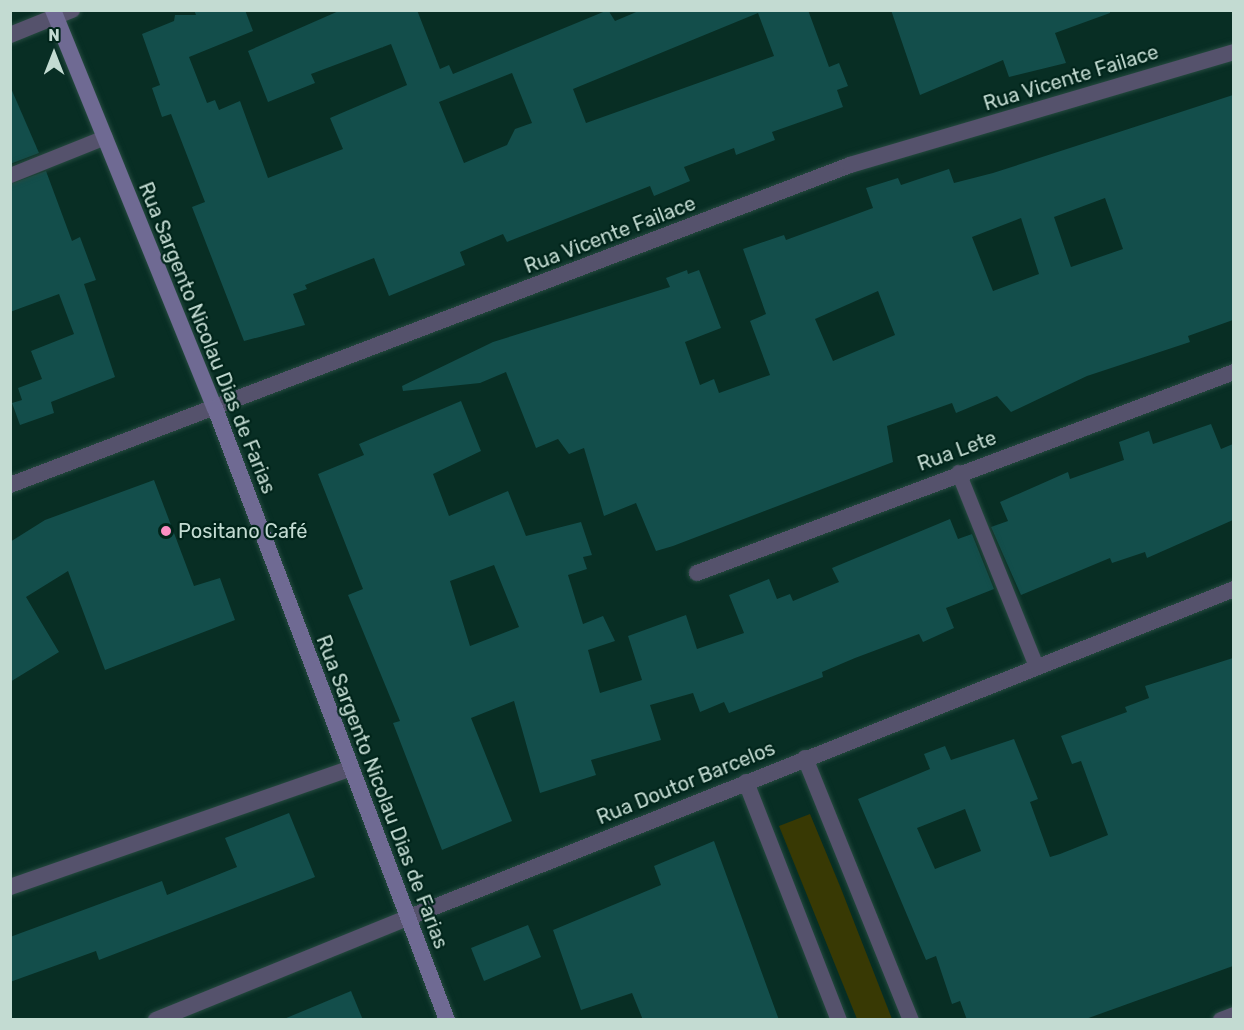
<!DOCTYPE html>
<meta charset="utf-8">
<style>
body{margin:0}
#map{position:relative;width:1244px;height:1030px;overflow:hidden;background:#082e24;font-family:Rubik,sans-serif}
div>[style]{position:absolute}
.green>*{inset:0;background:#383904}
.building>*{inset:0;background:#134e4b}
.roads{filter:drop-shadow(0 0 2px #264a40) drop-shadow(0 0 2px #264a40)}
.service>*{height:15px;margin:-7.5px;padding:0 7.5px;transform-origin:7.5px;border-radius:7.5px;background:#55526c}
.minor>*{height:16px;margin:-8px;padding:0 8px;transform-origin:8px;border-radius:8px;background:#55526c}
.tertiary>*{height:16px;margin:-8px;padding:0 8px;transform-origin:8px;border-radius:8px;background:#55526c}
.secondary>*{height:16px;margin:-8px;padding:0 8px;transform-origin:8px;border-radius:8px;background:#6f6a93}
.dots>*{width:16px;height:16px;translate:-50% -50%;box-sizing:border-box;border:3px solid #00241a;border-radius:50%}
span{translate:-50% -50%;white-space:nowrap;text-align:center;line-height:1.15;-webkit-text-stroke:4.5px #00241a;paint-order:stroke}
.street-label{font-size:20px;color:#c3dbd2}
.poi-label{font-size:20px;color:#c3dbd2}
.left{translate:0 -50%;text-align:left}
.frame{position:absolute;inset:0;border:12px solid #c3dbd2;pointer-events:none}
.north{position:absolute;left:24px;top:24px;width:60px;height:60px;-webkit-text-stroke:4px #00241a;paint-order:stroke;rotate:0deg;font-size:16px;font-weight:700;line-height:24px;text-align:center;color:#c3dbd2}
.north::after{content:'';display:block;margin:auto;width:21px;height:27px;background:#c3dbd2;clip-path:polygon(50% 0,100% 100%,50% 72%,0 100%)}
</style>
<div id="map">
<div class="green">
<i style="clip-path:polygon(810px 814px,840px 886px,892px 1019px,857px 1019px,779px 826px)"></i>
</div>
<div class="building">
<i style="clip-path:polygon(evenodd,194px 10px,245px 10px,253px 31px,189px 57px,207px 103px,215px 100px,219px 110px,240px 101px,268px 178px,343px 149px,330px 118px,407px 85px,391px 44px,311px 74px,315px 83px,268px 102px,248px 51px,341px 10px,417px 10px,440px 69px,449px 65px,453px 74px,608px 10px,615px 21px,641px 10px,808px 10px,829px 67px,839px 63px,848px 86px,837px 90px,843px 107px,772px 132px,775px 140px,736px 155px,734px 148px,684px 167px,690px 181px,654px 196px,650px 186px,507px 242px,503px 234px,460px 252px,465px 265px,389px 296px,374px 258px,305px 285px,307px 289px,293px 294px,305px 325px,244px 341px,192px 207px,205px 202px,171px 114px,162px 117px,152px 88px,160px 85px,142px 34px,174px 21px,175px 15px,196px 15px,194px 10px,758px 13px,774px 56px,586px 123px,573px 89px,758px 13px,194px 10px,512px 73px,532px 123px,515px 129px,507px 145px,464px 163px,439px 102px,512px 73px)"></i>
<i style="clip-path:polygon(891px 10px,1110px 10px,1110px 13px,1055px 33px,1066px 63px,1009px 77px,1003px 60px,920px 95px)"></i>
<i style="clip-path:polygon(10px 86px,39px 153px,10px 164px)"></i>
<i style="clip-path:polygon(evenodd,1233px 95px,1233px 320px,1188px 336px,1190px 342px,1087px 376px,1011px 412px,997px 396px,956px 413px,952px 403px,887px 426px,893px 462px,673px 546px,656px 551px,636px 503px,604px 516px,584px 448px,569px 454px,558px 439px,536px 448px,506px 372px,480px 383px,403px 391px,402px 386px,493px 342px,670px 287px,666px 278px,687px 270px,688px 274px,699px 270px,721px 328px,685px 342px,700px 385px,714px 379px,719px 393px,770px 375px,750px 321px,766px 314px,743px 249px,784px 235px,786px 240px,873px 208px,866px 188px,898px 178px,901px 185px,949px 169px,954px 183px,993px 173px,1233px 95px,1105px 198px,1123px 249px,1071px 267px,1054px 217px,1105px 198px,1233px 95px,1021px 218px,1039px 274px,993px 291px,972px 237px,1021px 218px,1233px 95px,878px 291px,895px 335px,833px 361px,815px 319px,878px 291px)"></i>
<i style="clip-path:polygon(46px 171px,72px 241px,80px 237px,96px 280px,84px 284px,115px 377px,51px 402px,54px 413px,20px 425px,12px 403px,22px 400px,18px 388px,42px 379px,31px 351px,74px 334px,59px 294px,10px 312px,10px 184px)"></i>
<i style="clip-path:polygon(evenodd,461px 401px,481px 451px,433px 474px,449px 516px,508px 491px,526px 536px,581px 522px,592px 555px,583px 557px,587px 569px,568px 575px,583px 624px,603px 616px,615px 641px,588px 650px,600px 693px,642px 680px,628px 636px,686px 615px,697px 649px,744px 633px,729px 595px,769px 579px,777px 599px,790px 594px,793px 601px,839px 582px,832px 568px,950px 519px,958px 539px,972px 534px,994px 589px,946px 608px,954px 628px,923px 642px,919px 634px,855px 658px,822px 672px,823px 677px,729px 713px,724px 702px,700px 712px,693px 693px,650px 705px,661px 740px,591px 760px,596px 775px,540px 793px,514px 701px,471px 718px,512px 821px,442px 850px,393px 723px,400px 721px,348px 595px,363px 589px,318px 474px,364px 455px,359px 444px,461px 401px,494px 565px,519px 627px,470px 646px,450px 581px,494px 565px)"></i>
<i style="clip-path:polygon(1211px 424px,1221px 449px,1233px 444px,1233px 520px,1147px 558px,1145px 552px,1112px 563px,1110px 558px,1021px 595px,991px 527px,1008px 521px,1000px 502px,1068px 472px,1070px 479px,1124px 460px,1119px 442px,1149px 431px,1153px 444px)"></i>
<i style="clip-path:polygon(154px 480px,194px 586px,220px 578px,235px 620px,105px 670px,68px 571px,26px 597px,59px 652px,10px 682px,10px 542px,45px 520px)"></i>
<i style="clip-path:polygon(evenodd,1233px 658px,1233px 966px,1083px 1020px,967px 1020px,960px 1001px,952px 1004px,936px 956px,926px 960px,858px 799px,930px 769px,924px 754px,945px 746px,951px 760px,1014px 739px,1038px 799px,1030px 802px,1050px 857px,1060px 854px,1108px 835px,1081px 761px,1072px 764px,1061px 736px,1127px 712px,1125px 707px,1149px 698px,1145px 686px,1233px 658px,965px 809px,981px 851px,935px 869px,917px 828px,965px 809px)"></i>
<i style="clip-path:polygon(289px 813px,315px 877px,99px 960px,96px 951px,10px 982px,10px 937px,162px 881px,167px 895px,237px 867px,225px 838px)"></i>
<i style="clip-path:polygon(714px 841px,779px 1020px,643px 1020px,632px 993px,581px 1010px,553px 930px,661px 885px,654px 866px)"></i>
<i style="clip-path:polygon(528px 925px,541px 957px,484px 981px,471px 948px)"></i>
<i style="clip-path:polygon(351px 991px,363px 1020px,284px 1020px,284px 1019px)"></i>
</div>
<div class="roads">
<div class="service">
<i style="left:10px;top:175px;width:102px;rotate:-21.8deg"></i>
<i style="left:958px;top:472px;width:209px;rotate:68.1deg"></i>
</div>
<div class="minor">
<i style="left:10px;top:35px;width:67px;rotate:-22deg"></i>
<i style="left:10px;top:485px;width:899px;rotate:-20.85deg"></i>
<i style="left:850px;top:165px;width:400px;rotate:-16.4deg"></i>
<i style="left:697px;top:573px;width:573px;rotate:-20.52deg"></i>
<i style="left:805px;top:758px;width:283px;rotate:68deg"></i>
<i style="left:746px;top:782px;width:256px;rotate:68.7deg"></i>
<i style="left:10px;top:887px;width:361px;rotate:-19.2deg"></i>
<i style="left:156px;top:1020px;width:271px;rotate:-22.1deg"></i>
<i style="left:1221px;top:1020px;width:14px;rotate:-21deg"></i>
</div>
<div class="tertiary">
<i style="left:407px;top:918px;width:890px;rotate:-21.69deg"></i>
</div>
<div class="secondary">
<i style="left:53px;top:10px;width:430px;rotate:67.9deg"></i>
<i style="left:215px;top:408px;width:654px;rotate:69.24deg"></i>
</div>
</div>
<div class="dots">
<i style="left:166px;top:531px;background:#fb8fc4"></i>
</div>
<div class="street-label">
<span style="left:1071px;top:78px;rotate:-17deg">Rua Vicente Failace</span>
<span style="left:610px;top:235px;rotate:-21deg">Rua Vicente Failace</span>
<span style="left:207px;top:338px;rotate:68deg">Rua Sargento Nicolau Dias de Farias</span>
<span style="left:957px;top:451px;rotate:-20deg">Rua Lete</span>
<span style="left:686px;top:783px;rotate:-22deg">Rua Doutor Barcelos</span>
<span style="left:382px;top:792px;rotate:69deg">Rua Sargento Nicolau Dias de Farias</span>
</div>
<div class="poi-label">
<span class="left" style="left:178px;top:531px">Positano Café</span>
</div>
<div class="frame"></div>
<div class="north">N</div>
</div>
